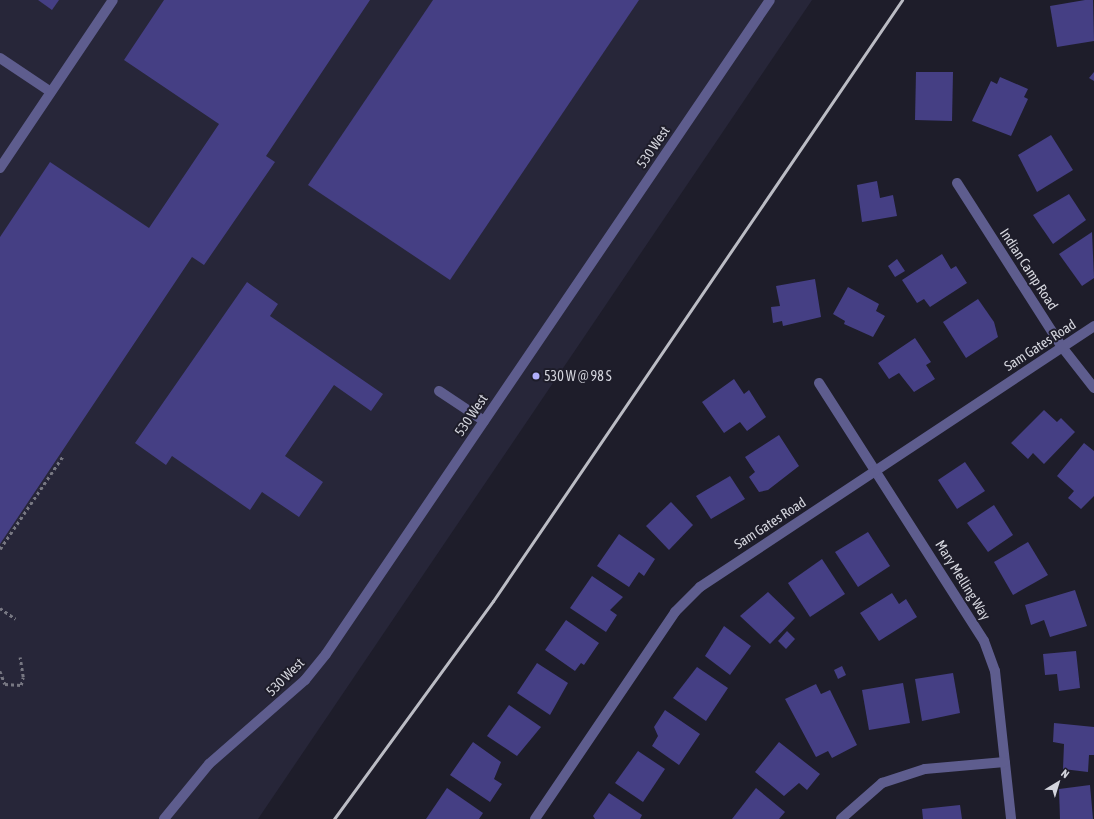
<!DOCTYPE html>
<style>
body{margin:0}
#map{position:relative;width:1094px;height:819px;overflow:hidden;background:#1e1d2a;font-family:"Asap Condensed",sans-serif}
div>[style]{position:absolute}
.built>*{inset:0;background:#272639}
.building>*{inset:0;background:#453f84}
.path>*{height:2.5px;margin-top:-1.25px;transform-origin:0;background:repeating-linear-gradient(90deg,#777782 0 3px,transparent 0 6px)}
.minor>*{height:10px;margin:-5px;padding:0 5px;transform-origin:5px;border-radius:5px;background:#5e5d8e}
.rail>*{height:3px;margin:-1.5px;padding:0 1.5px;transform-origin:1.5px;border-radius:1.5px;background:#bbbcc4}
.dots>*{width:11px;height:11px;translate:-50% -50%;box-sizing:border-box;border:2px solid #1e1d2a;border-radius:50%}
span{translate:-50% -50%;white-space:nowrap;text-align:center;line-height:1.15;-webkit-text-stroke:4px #1e1d2a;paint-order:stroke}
.street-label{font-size:14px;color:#d4d5dd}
.poi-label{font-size:14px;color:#d4d5dd}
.left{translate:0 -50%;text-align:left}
.north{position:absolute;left:1038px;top:763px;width:40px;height:40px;-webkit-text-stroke:3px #1e1d2a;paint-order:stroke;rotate:38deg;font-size:11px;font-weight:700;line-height:16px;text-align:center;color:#d4d5dd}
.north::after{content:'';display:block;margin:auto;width:14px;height:18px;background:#d4d5dd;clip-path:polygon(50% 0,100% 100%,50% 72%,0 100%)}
</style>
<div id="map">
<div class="built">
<i style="clip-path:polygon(0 0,812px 0,258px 819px,0 819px)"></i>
</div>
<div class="building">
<i style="clip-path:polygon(38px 0,59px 0,52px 10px)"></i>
<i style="clip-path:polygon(164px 0,370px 0,266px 156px,275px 162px,204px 265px,192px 257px,0 544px,0 237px,50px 162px,149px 228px,219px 124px,124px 60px)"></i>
<i style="clip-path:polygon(433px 0,639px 0,450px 280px,308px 185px)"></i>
<i style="clip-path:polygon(1085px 0,1093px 0,1094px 41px,1057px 47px,1050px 6px)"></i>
<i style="clip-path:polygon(916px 72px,953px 72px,952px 121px,915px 120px)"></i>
<i style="clip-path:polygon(1094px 72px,1094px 81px,1089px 78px)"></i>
<i style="clip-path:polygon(1000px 77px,1028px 89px,1024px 97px,1028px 99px,1011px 136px,972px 121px,991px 81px,997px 84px)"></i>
<i style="clip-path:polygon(1051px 135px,1073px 170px,1037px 192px,1018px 155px)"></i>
<i style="clip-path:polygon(877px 181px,880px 198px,893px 195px,897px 216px,862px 222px,857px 185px)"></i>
<i style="clip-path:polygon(1069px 194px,1086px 220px,1053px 244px,1033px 215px)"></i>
<i style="clip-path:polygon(1092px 232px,1094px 278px,1082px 286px,1059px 254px)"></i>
<i style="clip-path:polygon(942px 254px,951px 269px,956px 266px,967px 283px,930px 307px,924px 299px,917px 303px,902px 280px)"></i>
<i style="clip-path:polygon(897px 259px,905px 271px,895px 277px,888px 266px)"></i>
<i style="clip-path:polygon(815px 279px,821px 317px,783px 326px,782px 321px,773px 323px,771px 307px,780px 306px,776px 286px)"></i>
<i style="clip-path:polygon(247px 282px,278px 304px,270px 316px,383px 394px,371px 411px,334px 385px,285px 456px,323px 482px,299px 517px,262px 492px,250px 510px,172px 456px,166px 465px,135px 443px)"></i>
<i style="clip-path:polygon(848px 287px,879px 304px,876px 311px,885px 316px,873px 337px,844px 324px,845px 321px,833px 314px)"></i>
<i style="clip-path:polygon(978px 299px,994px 322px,998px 337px,966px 358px,943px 322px)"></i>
<i style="clip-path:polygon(915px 338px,931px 362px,926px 365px,935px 379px,914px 392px,899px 373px,889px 379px,878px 363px)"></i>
<i style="clip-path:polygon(734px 379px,744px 394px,749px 390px,766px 417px,747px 431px,740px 422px,724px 433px,702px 402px)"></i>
<i style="clip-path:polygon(1044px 410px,1057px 422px,1061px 418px,1075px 432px,1044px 464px,1033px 453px,1028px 459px,1011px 443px)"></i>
<i style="clip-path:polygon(779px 435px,799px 466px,768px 490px,759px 492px,749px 477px,755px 472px,745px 457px)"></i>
<i style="clip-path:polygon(1084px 443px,1094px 451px,1094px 496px,1081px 509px,1068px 498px,1074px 491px,1057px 476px)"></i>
<i style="clip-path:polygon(965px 462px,985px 491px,957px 509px,938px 480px)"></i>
<i style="clip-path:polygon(730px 476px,745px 499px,711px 519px,696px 496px)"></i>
<i style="clip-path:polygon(671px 502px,693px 525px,669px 550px,646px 526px)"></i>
<i style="clip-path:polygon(994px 505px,1013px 535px,988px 552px,967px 523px)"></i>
<i style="clip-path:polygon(868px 532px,890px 566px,858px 587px,835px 552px)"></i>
<i style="clip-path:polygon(619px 534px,655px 559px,644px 576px,639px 572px,629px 587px,597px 566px)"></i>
<i style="clip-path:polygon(1028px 542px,1048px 575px,1013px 595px,994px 562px)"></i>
<i style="clip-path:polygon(822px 559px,845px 594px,810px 617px,788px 583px)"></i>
<i style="clip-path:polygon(592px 576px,623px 597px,610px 610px,617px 615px,606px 632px,570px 608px)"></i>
<i style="clip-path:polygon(1075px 590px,1087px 626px,1050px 637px,1044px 620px,1031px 625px,1025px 605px)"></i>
<i style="clip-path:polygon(768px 592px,795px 618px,770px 644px,740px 616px)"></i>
<i style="clip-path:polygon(892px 593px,899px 604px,906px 599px,917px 617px,879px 641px,860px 613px)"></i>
<i style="clip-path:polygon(566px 620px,599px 643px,584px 665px,581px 663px,575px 671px,545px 650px)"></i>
<i style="clip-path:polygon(724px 626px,751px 646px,730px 675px,705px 656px)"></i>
<i style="clip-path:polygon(787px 631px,795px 639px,786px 649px,778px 641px)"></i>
<i style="clip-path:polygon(1076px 651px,1080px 688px,1059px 691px,1057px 674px,1045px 675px,1043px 654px)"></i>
<i style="clip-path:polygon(537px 663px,568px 683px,550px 715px,517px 693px)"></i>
<i style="clip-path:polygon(842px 666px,846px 675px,838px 679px,834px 670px)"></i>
<i style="clip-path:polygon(697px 667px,728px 688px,706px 721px,673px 698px)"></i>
<i style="clip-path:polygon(953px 673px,960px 713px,922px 721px,915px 679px)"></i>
<i style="clip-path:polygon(903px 683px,910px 723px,869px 730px,862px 690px)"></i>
<i style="clip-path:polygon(816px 684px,821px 694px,830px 690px,857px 745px,832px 758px,828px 751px,816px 757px,785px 699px)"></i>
<i style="clip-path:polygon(509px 705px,541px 727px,517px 756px,487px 736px)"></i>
<i style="clip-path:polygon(665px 710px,700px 734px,679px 765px,652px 746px,658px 736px,654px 727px)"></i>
<i style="clip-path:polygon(1054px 723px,1094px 727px,1094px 755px,1089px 755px,1088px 772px,1063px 769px,1064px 744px,1053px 742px)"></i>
<i style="clip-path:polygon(473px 742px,501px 762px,494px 779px,502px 784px,490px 802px,450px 775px)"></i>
<i style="clip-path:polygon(779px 742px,820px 774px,807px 790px,799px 783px,784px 796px,755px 772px)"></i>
<i style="clip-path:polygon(638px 751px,665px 769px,643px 802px,615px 783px)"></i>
<i style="clip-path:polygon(1090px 785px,1093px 819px,1060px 819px,1059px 789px)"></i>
<i style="clip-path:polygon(447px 788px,483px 813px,479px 819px,426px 819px)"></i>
<i style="clip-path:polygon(756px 788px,785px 812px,779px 819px,732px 819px)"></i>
<i style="clip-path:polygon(609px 793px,642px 815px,640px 819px,595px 819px,593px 816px)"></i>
<i style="clip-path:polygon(960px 805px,962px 819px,923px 819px,922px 809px)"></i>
</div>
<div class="path">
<i style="left:0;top:549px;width:112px;rotate:-55.9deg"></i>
<i style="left:0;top:608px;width:19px;rotate:35deg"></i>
<i style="left:0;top:671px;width:14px;rotate:69deg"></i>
<i style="left:5px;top:684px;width:16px;rotate:4deg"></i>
<i style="left:21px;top:685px;width:8px;rotate:-76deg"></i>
<i style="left:23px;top:677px;width:20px;rotate:-99deg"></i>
</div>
<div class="minor">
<i style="left:0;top:58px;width:61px;rotate:33.7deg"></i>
<i style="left:0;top:168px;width:202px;rotate:-56.1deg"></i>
<i style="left:957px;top:183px;width:195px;rotate:57.4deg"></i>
<i style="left:1062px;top:347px;width:52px;rotate:52deg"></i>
<i style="left:819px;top:383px;width:306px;rotate:57.4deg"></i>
<i style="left:984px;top:641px;width:32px;rotate:70deg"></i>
<i style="left:995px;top:671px;width:149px;rotate:83.8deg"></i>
<i style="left:439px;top:391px;width:54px;rotate:33.7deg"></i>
<i style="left:164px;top:819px;width:71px;rotate:-50.7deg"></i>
<i style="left:209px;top:764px;width:128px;rotate:-41.2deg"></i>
<i style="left:305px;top:680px;width:33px;rotate:-51deg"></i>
<i style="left:326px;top:654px;width:790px;rotate:-55.83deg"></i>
<i style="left:535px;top:819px;width:250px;rotate:-55.9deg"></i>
<i style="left:675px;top:612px;width:35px;rotate:-45deg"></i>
<i style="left:700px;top:587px;width:473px;rotate:-33.5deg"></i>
<i style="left:841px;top:819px;width:55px;rotate:-41.3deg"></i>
<i style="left:882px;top:783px;width:45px;rotate:-18deg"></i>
<i style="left:925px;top:769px;width:80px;rotate:-5deg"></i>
</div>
<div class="rail">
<i style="left:334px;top:819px;width:270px;rotate:-53.9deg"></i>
<i style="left:493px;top:601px;width:727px;rotate:-55.76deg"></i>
</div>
<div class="dots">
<i style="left:536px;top:376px;background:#b0aefa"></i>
</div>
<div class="street-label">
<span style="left:653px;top:147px;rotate:-56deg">530 West</span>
<span style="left:1029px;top:269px;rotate:57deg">Indian Camp Road</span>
<span style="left:1040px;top:345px;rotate:-33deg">Sam Gates Road</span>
<span style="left:471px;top:415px;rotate:-56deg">530 West</span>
<span style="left:770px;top:523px;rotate:-33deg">Sam Gates Road</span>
<span style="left:963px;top:580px;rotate:58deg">Mary Melling Way</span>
<span style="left:285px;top:677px;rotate:-45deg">530 West</span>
</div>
<div class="poi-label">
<span class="left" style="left:544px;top:376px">530 W @ 98 S</span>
</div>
<div class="north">N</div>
</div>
